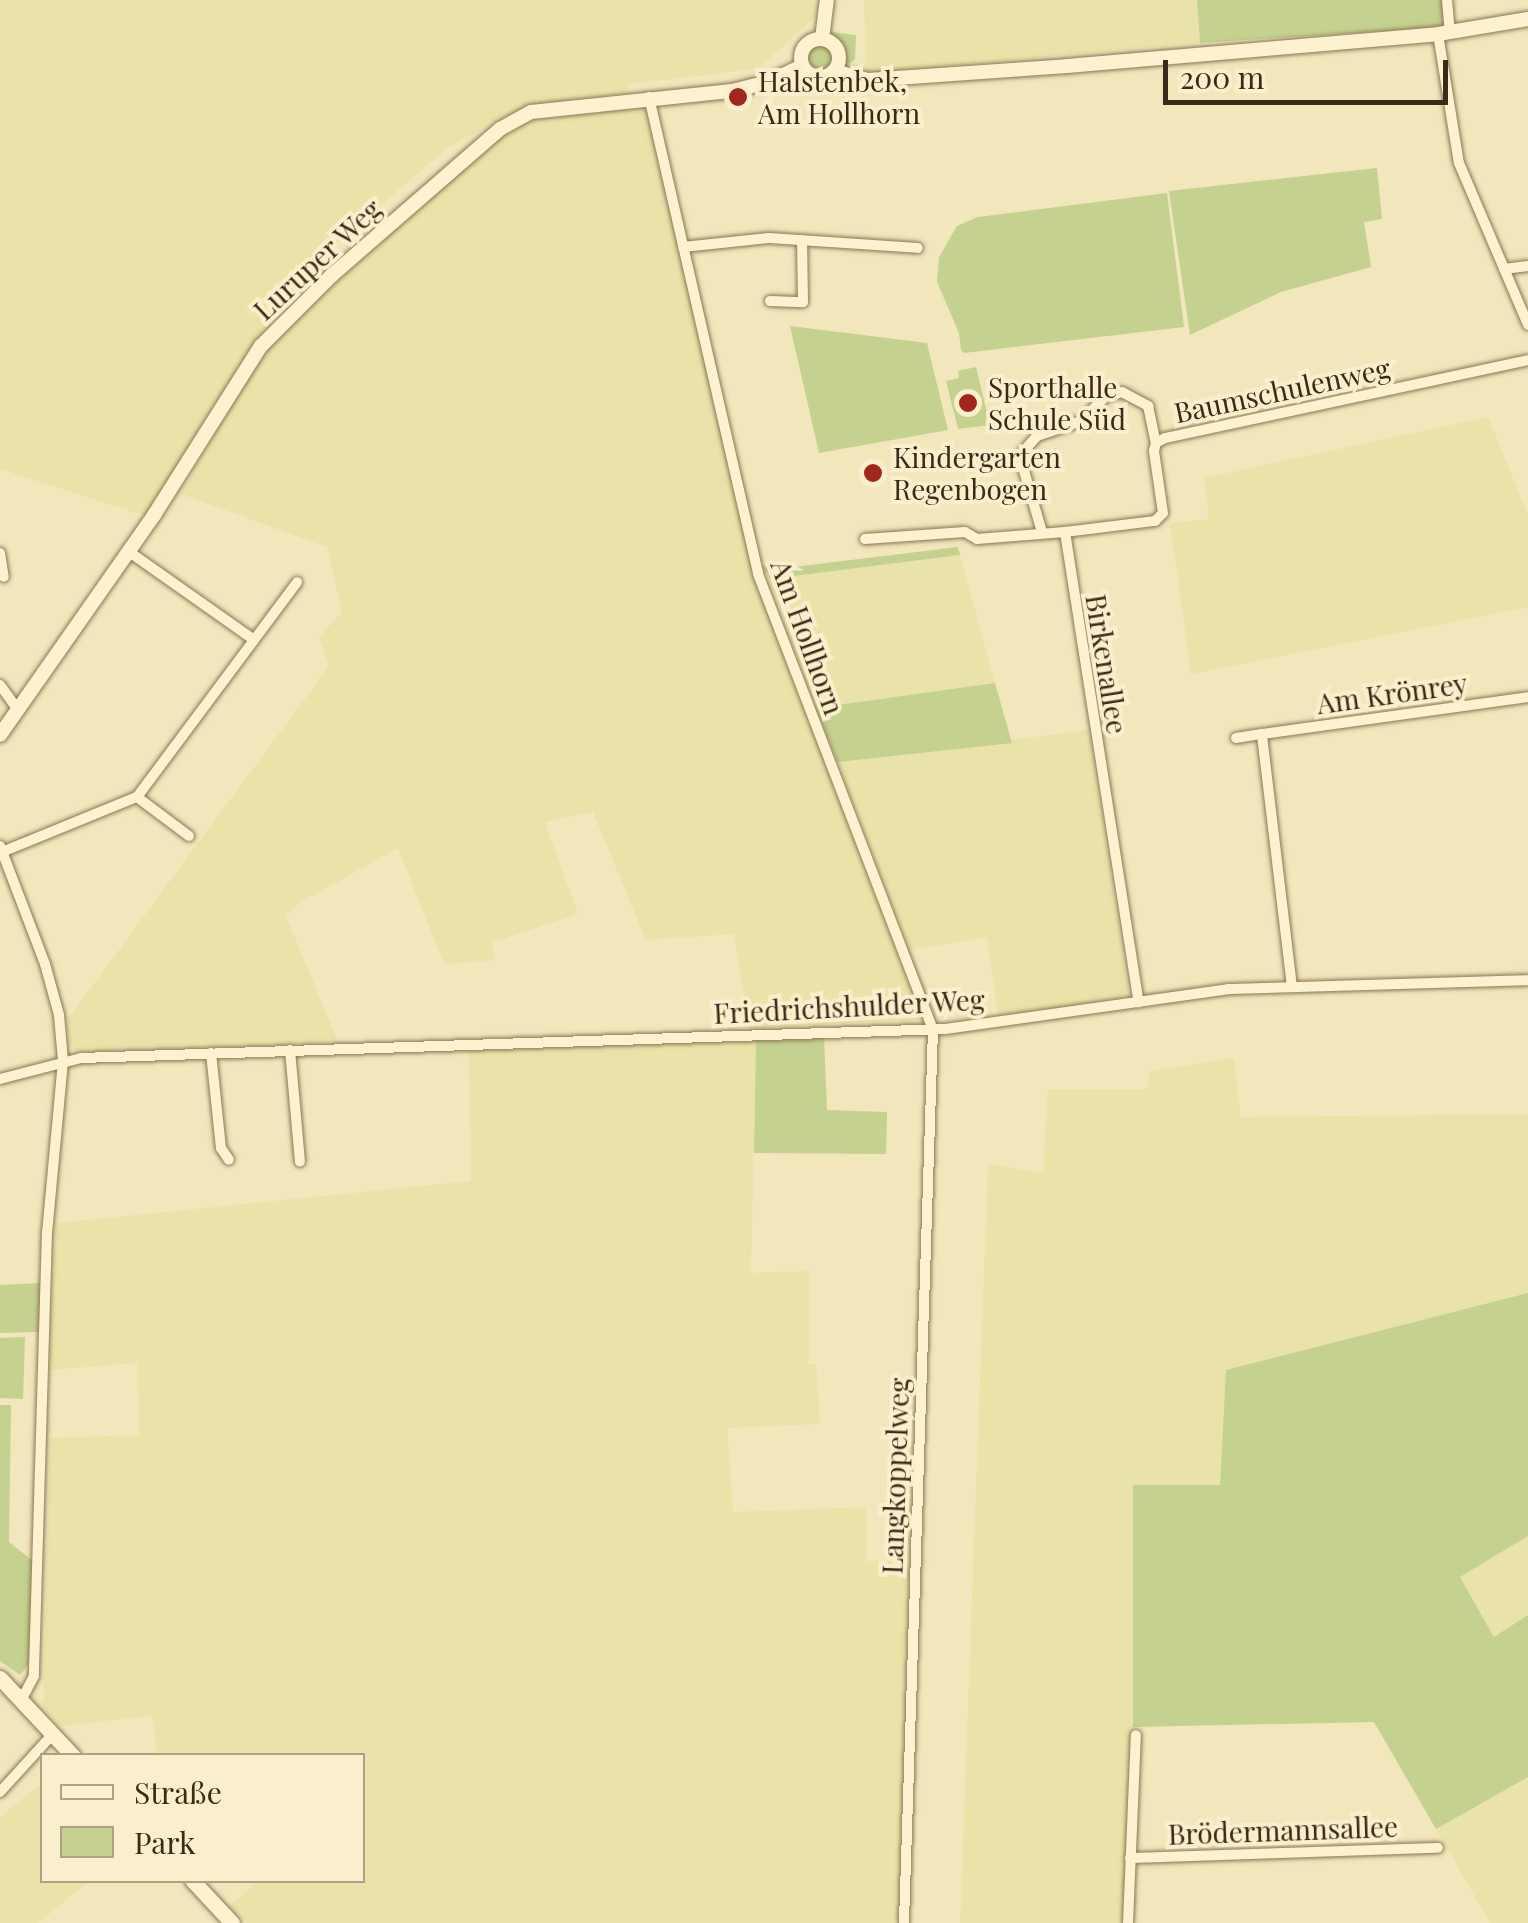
<!DOCTYPE html>
<meta charset="utf-8">
<style>
body{margin:0}
#map{position:relative;width:1528px;height:1923px;overflow:hidden;background:#f2e6bc;font-family:"Playfair Display",serif}
div>[style]{position:absolute}
.farmland>*{inset:0;background:#e9e3a9}
.green>*{inset:0;background:#c4d18f}
.round{border-radius:50%}
.roads{filter:drop-shadow(0 0 2px #8b7654) drop-shadow(0 0 2px #8b7654)}
.minor>*{height:10px;margin:-5px;padding:0 5px;transform-origin:5px;border-radius:5px;background:#fcf2d0}
.tertiary>*{height:14px;margin:-7px;padding:0 7px;transform-origin:7px;border-radius:7px;background:#fcf2d0}
.tertiary>.ring{margin:-7px;padding:0;box-sizing:content-box;background:none;border:14px solid #fcf2d0;border-radius:50%}
.secondary>*{height:15px;margin:-7.5px;padding:0 7.5px;transform-origin:7.5px;border-radius:7.5px;background:#fcf2d0}
.dots>*{width:28px;height:28px;translate:-50% -50%;box-sizing:border-box;border:5px solid #f9efcc;border-radius:50%}
span{translate:-50% -50%;white-space:nowrap;text-align:center;line-height:1.15;-webkit-text-stroke:8px #f9efcc;paint-order:stroke}
.poi-label{font-size:28px;color:#392b1a}
.left{translate:0 -50%;text-align:left}
.street-label{font-size:28px;color:#392b1a}
.legend{position:absolute;left:40px;top:1753px;width:325px;height:130px;box-sizing:border-box;background:#f9efcc;border:2px solid #aca185;margin:0;padding:12px 18px;list-style:none;font-size:30px;color:#392b1a}
.legend li{display:flex;align-items:center;gap:20px;height:50px}
.legend b{width:50px;border:2px solid #aca185}
.scale{position:absolute;left:1163px;top:60px;width:285px;height:45px;box-sizing:border-box;border:5px solid #392b1a;border-top:0;padding-left:12px;font-size:30px;line-height:35px;white-space:nowrap;color:#392b1a;-webkit-text-stroke:8px #f9efcc;paint-order:stroke}
</style>
<div id="map">
<div class="farmland">
<i style="clip-path:polygon(0 0,816px 0,815px 17px,758px 69px,628px 84px,628px 93px,529px 105px,448px 147px,323px 256px,253px 345px,146px 516px,0 469px)"></i>
<i style="clip-path:polygon(864px 0,1197px 0,1200px 43px,866px 73px)"></i>
<i style="clip-path:polygon(636px 105px,646px 108px,651px 119px,753px 575px,922px 1020px,749px 1028px,734px 934px,646px 940px,593px 812px,545px 822px,578px 914px,492px 943px,495px 960px,444px 964px,398px 848px,296px 905px,286px 916px,338px 1042px,78px 1052px,70px 1044px,67px 1020px,329px 666px,319px 637px,342px 612px,327px 547px,181px 494px,264px 347px,507px 130px,545px 114px)"></i>
<i style="clip-path:polygon(1488px 417px,1528px 515px,1528px 607px,1191px 674px,1170px 523px,1209px 519px,1204px 478px)"></i>
<i style="clip-path:polygon(960px 555px,995px 683px,816px 708px,770px 579px)"></i>
<i style="clip-path:polygon(1089px 730px,1129px 996px,998px 1016px,987px 937px,910px 950px,838px 762px)"></i>
<i style="clip-path:polygon(756px 1040px,751px 1273px,809px 1271px,809px 1364px,816px 1364px,820px 1424px,727px 1428px,733px 1512px,866px 1507px,866px 1561px,910px 1561px,899px 1923px,247px 1923px,230px 1906px,257px 1881px,362px 1880px,362px 1756px,157px 1755px,152px 1716px,60px 1726px,43px 1707px,50px 1438px,139px 1435px,137px 1363px,50px 1370px,56px 1223px,471px 1181px,469px 1051px)"></i>
<i style="clip-path:polygon(1234px 1058px,1241px 1117px,1528px 1114px,1528px 1293px,1226px 1370px,1220px 1486px,1133px 1485px,1133px 1727px,1123px 1923px,960px 1923px,988px 1164px,1043px 1173px,1048px 1089px,1148px 1089px,1150px 1071px)"></i>
<i style="clip-path:polygon(1528px 1536px,1528px 1615px,1494px 1637px,1460px 1577px)"></i>
<i style="clip-path:polygon(1528px 1777px,1528px 1923px,1490px 1923px,1436px 1829px)"></i>
<i style="clip-path:polygon(42px 1783px,42px 1880px,89px 1881px,38px 1923px,0 1923px,0 1817px)"></i>
</div>
<div class="green">
<i style="clip-path:polygon(1197px 0,1442px 0,1444px 27px,1200px 43px)"></i>
<i style="clip-path:polygon(831px 32px,856px 35px,855px 59px,846px 67px)"></i>
<i class="round" style="left:808px;top:46px;width:24px;height:24px"></i>
<i style="clip-path:polygon(1377px 168px,1382px 219px,1364px 222px,1371px 267px,1281px 292px,1190px 335px,1169px 191px)"></i>
<i style="clip-path:polygon(1167px 193px,1184px 327px,964px 353px,961px 350px,959px 333px,937px 282px,939px 257px,957px 226px,978px 217px)"></i>
<i style="clip-path:polygon(790px 326px,927px 343px,948px 430px,819px 453px)"></i>
<i style="clip-path:polygon(976px 367px,990px 425px,958px 429px,946px 381px,959px 378px,958px 371px)"></i>
<i style="clip-path:polygon(958px 547px,960px 555px,770px 579px,762px 566px,777px 569px)"></i>
<i style="clip-path:polygon(995px 683px,1012px 743px,838px 762px,816px 708px)"></i>
<i style="clip-path:polygon(824px 1037px,827px 1110px,887px 1112px,886px 1154px,754px 1153px,756px 1040px)"></i>
<i style="clip-path:polygon(41px 1283px,39px 1332px,0 1333px,0 1285px)"></i>
<i style="clip-path:polygon(1528px 1293px,1528px 1536px,1460px 1577px,1494px 1637px,1528px 1615px,1528px 1777px,1436px 1829px,1374px 1722px,1133px 1727px,1133px 1485px,1220px 1485px,1226px 1370px)"></i>
<i style="clip-path:polygon(25px 1337px,23px 1399px,0 1398px,0 1338px)"></i>
<i style="clip-path:polygon(0 1405px,11px 1405px,9px 1542px,33px 1561px,30px 1662px,20px 1675px,0 1661px)"></i>
</div>
<div class="roads">
<div class="minor">
<i style="left:1447px;top:0;width:33px;rotate:85deg"></i>
<i style="left:1438px;top:34px;width:131px;rotate:80.8deg"></i>
<i style="left:1459px;top:163px;width:176px;rotate:66.9deg"></i>
<i style="left:649px;top:97px;width:489px;rotate:77.1deg"></i>
<i style="left:758px;top:574px;width:487px;rotate:69deg"></i>
<i style="left:933px;top:1029px;width:894px;rotate:91.86deg"></i>
<i style="left:683px;top:247px;width:86px;rotate:-6deg"></i>
<i style="left:769px;top:238px;width:149px;rotate:3.8deg"></i>
<i style="left:1504px;top:269px;width:24px;rotate:-7deg"></i>
<i style="left:770px;top:301px;width:33px;rotate:2deg"></i>
<i style="left:803px;top:302px;width:62px;rotate:-90.9deg"></i>
<i style="left:1042px;top:532px;width:71px;rotate:-106.4deg"></i>
<i style="left:1022px;top:464px;width:12px;rotate:-85deg"></i>
<i style="left:1023px;top:452px;width:21px;rotate:-49deg"></i>
<i style="left:1037px;top:436px;width:46px;rotate:-18.8deg"></i>
<i style="left:1081px;top:421px;width:35px;rotate:-45deg"></i>
<i style="left:1106px;top:396px;width:16px;rotate:-14deg"></i>
<i style="left:1122px;top:392px;width:30px;rotate:28deg"></i>
<i style="left:1148px;top:406px;width:38px;rotate:78deg"></i>
<i style="left:1065px;top:532px;width:91px;rotate:-7deg"></i>
<i style="left:1155px;top:521px;width:11px;rotate:-45deg"></i>
<i style="left:1163px;top:513px;width:63px;rotate:-98.3deg"></i>
<i style="left:1154px;top:451px;width:8px;rotate:-76deg"></i>
<i style="left:1156px;top:443px;width:10px;rotate:-29deg"></i>
<i style="left:1165px;top:438px;width:371px;rotate:-12.1deg"></i>
<i style="left:865px;top:539px;width:100px;rotate:-4deg"></i>
<i style="left:965px;top:532px;width:14px;rotate:30deg"></i>
<i style="left:977px;top:539px;width:88px;rotate:-4.5deg"></i>
<i style="left:1065px;top:532px;width:476px;rotate:81.1deg"></i>
<i style="left:128px;top:551px;width:154px;rotate:35.2deg"></i>
<i style="left:0;top:553px;width:24px;rotate:81deg"></i>
<i style="left:0;top:685px;width:27px;rotate:54deg"></i>
<i style="left:1236px;top:738px;width:26px;rotate:-9deg"></i>
<i style="left:137px;top:797px;width:65px;rotate:36.9deg"></i>
<i style="left:0;top:846px;width:126px;rotate:69.1deg"></i>
<i style="left:45px;top:964px;width:53px;rotate:74.6deg"></i>
<i style="left:59px;top:1015px;width:46px;rotate:85deg"></i>
<i style="left:63px;top:1061px;width:172px;rotate:95.3deg"></i>
<i style="left:47px;top:1232px;width:444px;rotate:91.7deg"></i>
<i style="left:34px;top:1676px;width:27px;rotate:118deg"></i>
<i style="left:2px;top:852px;width:146px;rotate:-22.2deg"></i>
<i style="left:137px;top:797px;width:268px;rotate:-53.3deg"></i>
<i style="left:1292px;top:987px;width:255px;rotate:-96.8deg"></i>
<i style="left:1262px;top:734px;width:269px;rotate:-7.9deg"></i>
<i style="left:290px;top:1050px;width:112px;rotate:84.9deg"></i>
<i style="left:211px;top:1053px;width:96px;rotate:84deg"></i>
<i style="left:221px;top:1148px;width:14px;rotate:56deg"></i>
<i style="left:0;top:1079px;width:84px;rotate:-14.5deg"></i>
<i style="left:81px;top:1058px;width:864px;rotate:-1.92deg"></i>
<i style="left:945px;top:1029px;width:286px;rotate:-8deg"></i>
<i style="left:1228px;top:989px;width:300px;rotate:-1.7deg"></i>
<i style="left:0;top:1792px;width:79px;rotate:-47.6deg"></i>
<i style="left:1130px;top:1858px;width:308px;rotate:-1.9deg"></i>
<i style="left:1128px;top:1923px;width:188px;rotate:-87.6deg"></i>
</div>
<div class="tertiary">
<i style="left:822px;top:39px;width:39px;rotate:-83deg"></i>
<i class="ring" style="left:801px;top:39px;width:24px;height:24px"></i>
<i style="left:834px;top:71px;width:35px;rotate:15deg"></i>
<i style="left:868px;top:80px;width:199px;rotate:-4deg"></i>
<i style="left:1067px;top:66px;width:372px;rotate:-4.9deg"></i>
<i style="left:1438px;top:34px;width:91px;rotate:-9.5deg"></i>
<i style="left:0;top:735px;width:269px;rotate:-55deg"></i>
<i style="left:154px;top:515px;width:200px;rotate:-57.7deg"></i>
<i style="left:261px;top:346px;width:99px;rotate:-45deg"></i>
<i style="left:331px;top:276px;width:224px;rotate:-41deg"></i>
<i style="left:500px;top:129px;width:35px;rotate:-29deg"></i>
<i style="left:531px;top:112px;width:202px;rotate:-6deg"></i>
<i style="left:732px;top:91px;width:37px;rotate:-14deg"></i>
<i style="left:768px;top:82px;width:38px;rotate:-25deg"></i>
</div>
<div class="secondary">
<i style="left:0;top:1678px;width:107px;rotate:46.9deg"></i>
<i style="left:192px;top:1880px;width:59px;rotate:47.1deg"></i>
</div>
</div>
<div class="dots">
<i style="left:738px;top:97px;background:#a1271e"></i>
<i style="left:968px;top:403px;background:#a1271e"></i>
<i style="left:873px;top:473px;background:#a1271e"></i>
</div>
<div class="poi-label">
<span class="left" style="left:758px;top:97px">Halstenbek,<br>Am Hollhorn</span>
<span class="left" style="left:988px;top:403px">Sporthalle<br>Schule Süd</span>
<span class="left" style="left:893px;top:473px">Kindergarten<br>Regenbogen</span>
</div>
<div class="street-label">
<span style="left:317px;top:259px;rotate:-43deg">Luruper Weg</span>
<span style="left:1282px;top:390px;rotate:-12deg">Baumschulenweg</span>
<span style="left:808px;top:637px;rotate:70deg">Am Hollhorn</span>
<span style="left:1107px;top:664px;rotate:81deg">Birkenallee</span>
<span style="left:1392px;top:693px;rotate:-8deg">Am Krönrey</span>
<span style="left:849px;top:1006px;rotate:-3deg">Friedrichshulder Weg</span>
<span style="left:895px;top:1476px;rotate:-88deg">Langkoppelweg</span>
<span style="left:1283px;top:1830px;rotate:-2deg">Brödermannsallee</span>
</div>
<ul class="legend">
<li><b style="height:12px;background:#fcf2d0"></b>Straße</li>
<li><b style="height:28px;background:#c4d18f"></b>Park</li>
</ul>
<div class="scale">200 m</div>
</div>
